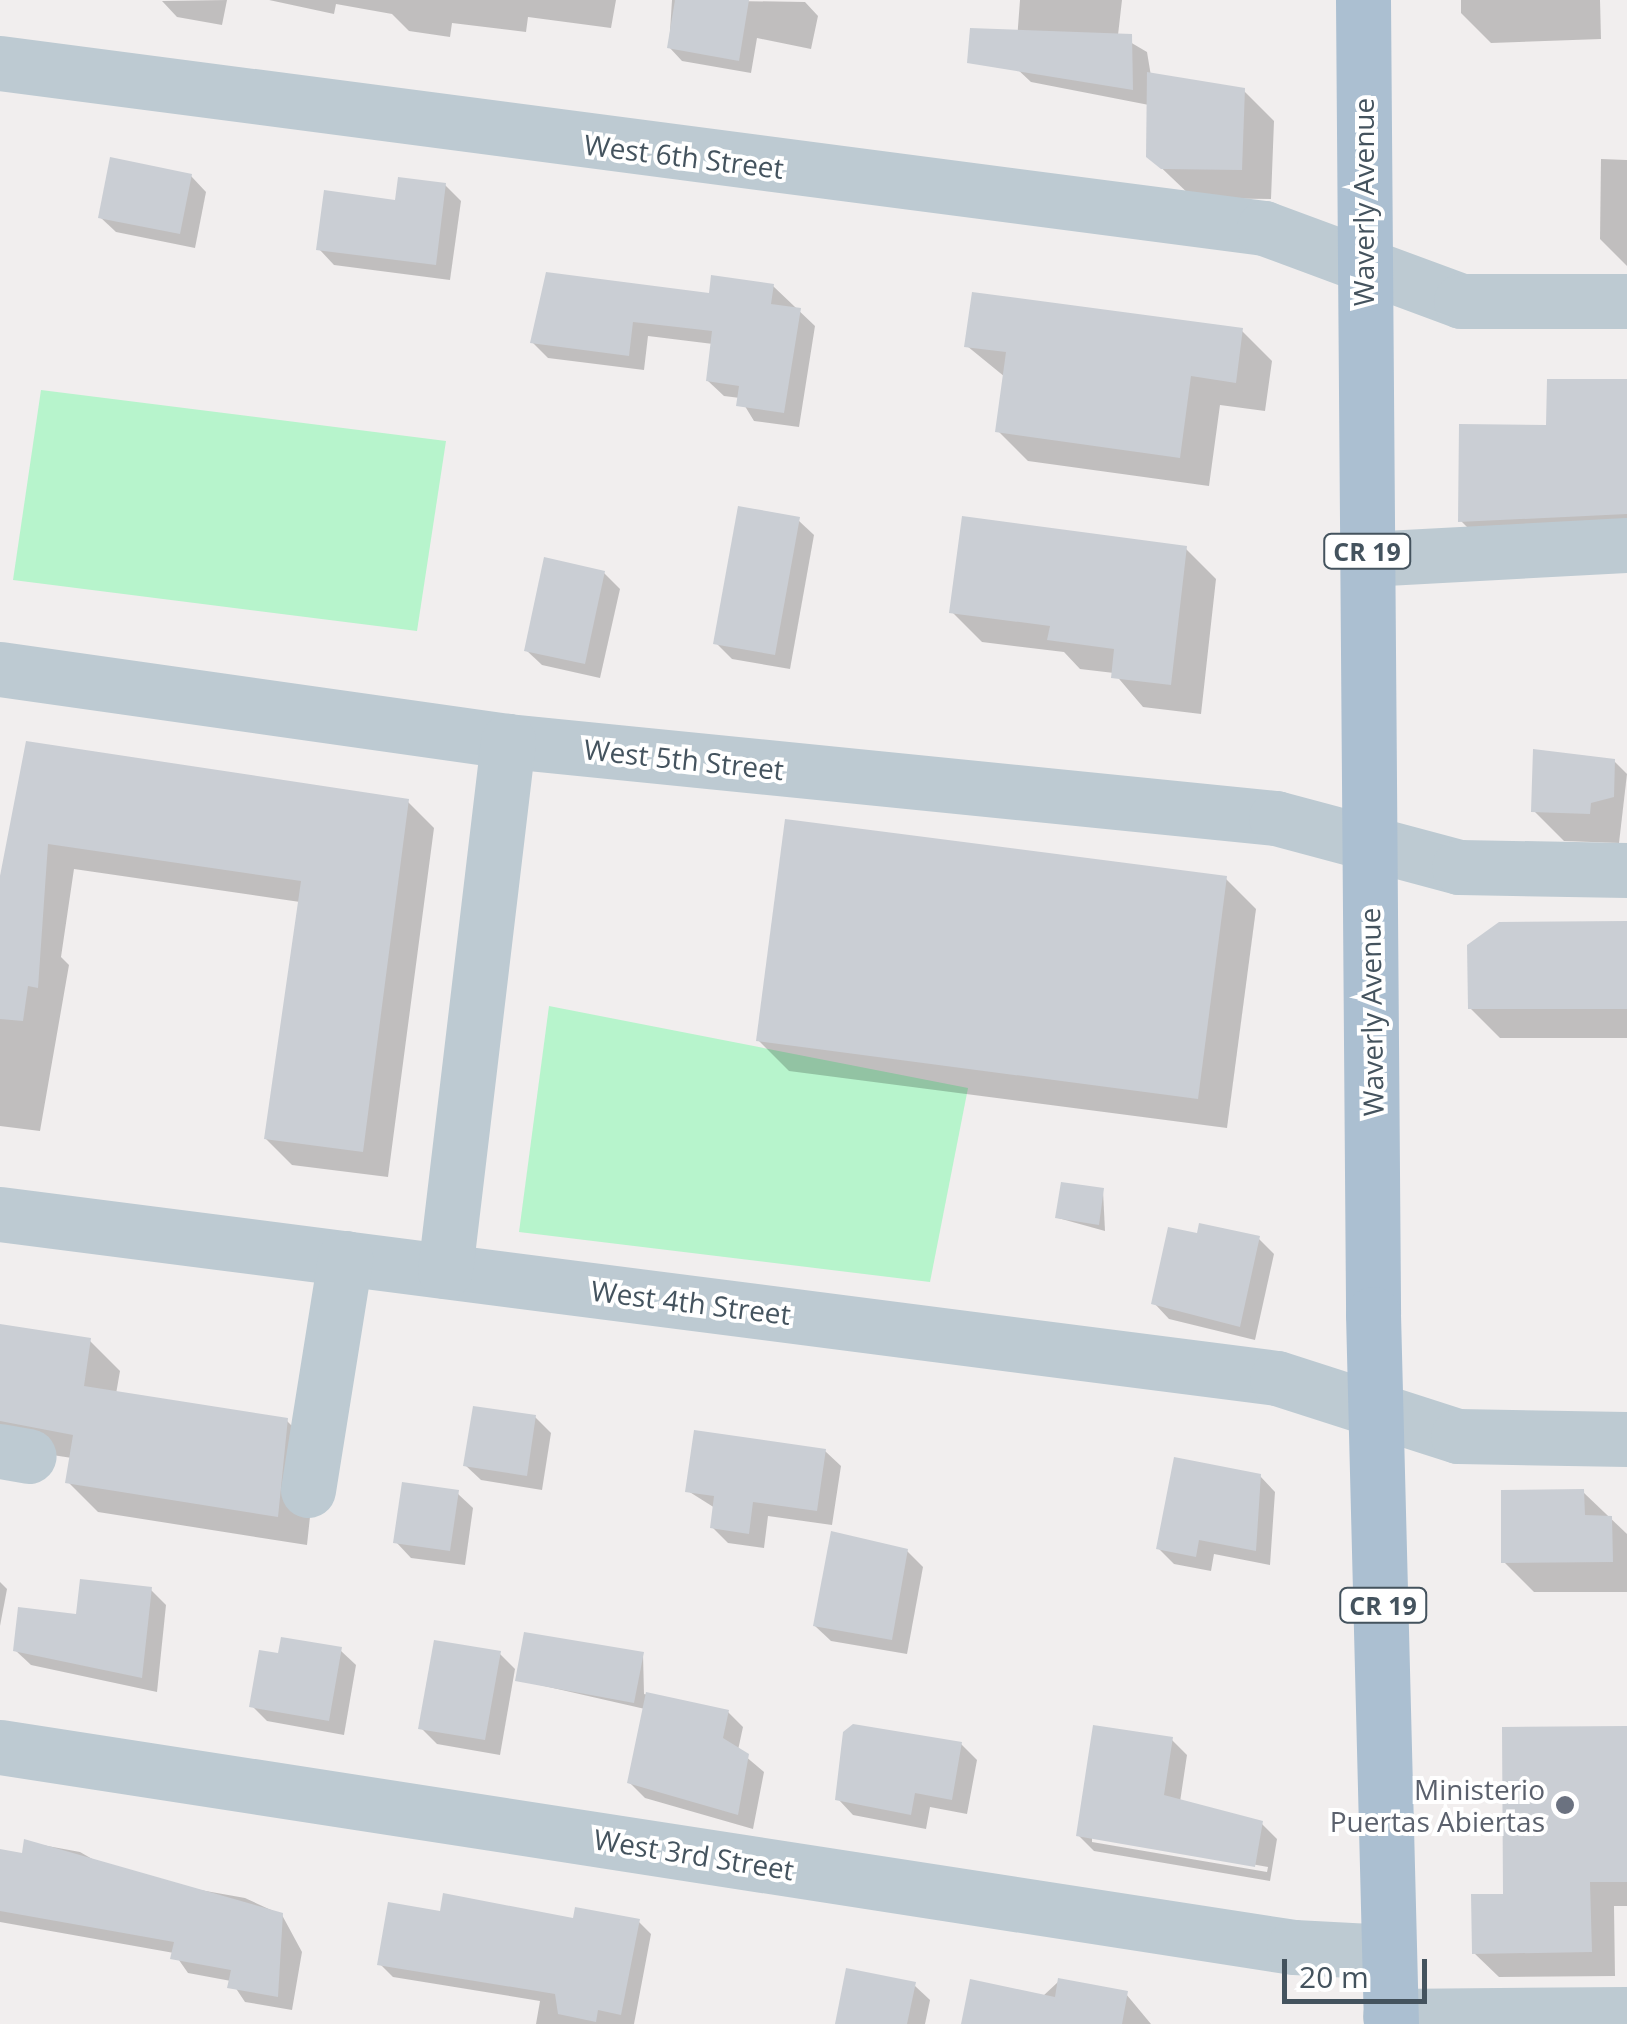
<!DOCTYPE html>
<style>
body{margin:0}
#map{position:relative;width:1627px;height:2024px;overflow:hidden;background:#f1eeee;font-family:"Open Sans",sans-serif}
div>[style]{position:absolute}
.green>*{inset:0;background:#b7f4cc}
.shadow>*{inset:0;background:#0003}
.building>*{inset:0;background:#caced4}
.minor>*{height:55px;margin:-27.5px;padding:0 27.5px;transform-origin:27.5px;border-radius:27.5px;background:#bdcad2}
.major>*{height:55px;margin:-27.5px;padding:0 27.5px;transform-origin:27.5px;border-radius:27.5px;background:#abbfd1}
.dots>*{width:28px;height:28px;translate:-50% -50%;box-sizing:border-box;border:5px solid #fff;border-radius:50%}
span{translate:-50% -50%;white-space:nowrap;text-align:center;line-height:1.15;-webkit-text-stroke:8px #fff;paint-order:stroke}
.shield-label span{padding:2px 8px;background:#fff;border:2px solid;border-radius:8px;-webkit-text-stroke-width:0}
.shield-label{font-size:25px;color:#44535e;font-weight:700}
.street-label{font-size:28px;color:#44535e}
.worship-label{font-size:28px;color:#5b616d}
.right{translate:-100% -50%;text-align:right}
.scale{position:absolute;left:1282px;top:1959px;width:145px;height:45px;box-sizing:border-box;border:5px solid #44535e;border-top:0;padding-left:12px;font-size:30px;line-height:35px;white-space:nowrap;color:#44535e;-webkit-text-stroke:8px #fff;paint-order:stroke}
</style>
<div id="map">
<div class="green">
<i style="clip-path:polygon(41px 390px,446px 441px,417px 631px,13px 580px)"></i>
<i style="clip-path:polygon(549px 1006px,968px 1088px,930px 1282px,519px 1232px)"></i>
</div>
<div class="shadow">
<i style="clip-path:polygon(227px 0,222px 25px,177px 17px,162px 1px)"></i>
<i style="clip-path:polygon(269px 0,616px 0,611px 28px,528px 17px,526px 32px,452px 23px,450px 37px,409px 31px,392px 14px,336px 4px,334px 14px)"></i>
<i style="clip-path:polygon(672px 0,805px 2px,818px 16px,811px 49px,757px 38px,751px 73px,682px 61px,669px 47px)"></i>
<i style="clip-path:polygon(1020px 0,1122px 0,1118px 35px,1147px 52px,1151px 76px,1243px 90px,1274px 121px,1271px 199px,1193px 198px,1149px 156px,1149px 105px,1031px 82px,1015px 67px)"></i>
<i style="clip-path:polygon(1461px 0,1600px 0,1601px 39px,1491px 43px,1461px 13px)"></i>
<i style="clip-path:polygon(1601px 159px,1627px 160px,1627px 266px,1600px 239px)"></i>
<i style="clip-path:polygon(191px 176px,206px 192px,195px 248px,116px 232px,100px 217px)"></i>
<i style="clip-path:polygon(445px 185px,461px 201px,450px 280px,334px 265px,319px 249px)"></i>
<i style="clip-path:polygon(547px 275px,711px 295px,773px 286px,815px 326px,799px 427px,754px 421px,740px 398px,724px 396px,708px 381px,713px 344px,648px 336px,644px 370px,548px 358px,532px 342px)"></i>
<i style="clip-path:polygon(1242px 331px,1272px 361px,1265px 411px,1220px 405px,1209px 486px,1028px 461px,998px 431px,1005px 377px,967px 346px)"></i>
<i style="clip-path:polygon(1627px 382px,1627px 544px,1491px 551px,1461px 521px,1549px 427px)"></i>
<i style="clip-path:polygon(798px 520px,814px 535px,790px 669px,732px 659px,716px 643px)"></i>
<i style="clip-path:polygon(1186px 549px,1216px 579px,1201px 714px,1143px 707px,1114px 673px,1080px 669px,1064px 652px,982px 642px,952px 612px)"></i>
<i style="clip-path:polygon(604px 573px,620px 589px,600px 678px,542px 665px,526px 650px)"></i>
<i style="clip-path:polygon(28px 744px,408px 802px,434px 828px,388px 1177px,292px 1165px,266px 1139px,300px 902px,74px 869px,61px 957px,69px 965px,40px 1131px,0 1126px,0 879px)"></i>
<i style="clip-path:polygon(1614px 761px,1627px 774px,1619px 843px,1564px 841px,1534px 811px)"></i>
<i style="clip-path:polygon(1226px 879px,1256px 909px,1227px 1128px,789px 1071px,759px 1041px)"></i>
<i style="clip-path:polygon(1627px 924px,1627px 1038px,1500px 1038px,1470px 1008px)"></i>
<i style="clip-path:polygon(1103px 1191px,1105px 1231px,1058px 1218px)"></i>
<i style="clip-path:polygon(1199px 1236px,1259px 1239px,1274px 1254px,1255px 1340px,1169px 1319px,1154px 1303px)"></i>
<i style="clip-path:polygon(0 1326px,90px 1341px,120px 1371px,116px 1394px,287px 1421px,317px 1451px,307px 1545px,98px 1512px,68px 1482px,72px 1458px,0 1447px)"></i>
<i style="clip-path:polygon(535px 1417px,551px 1433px,542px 1490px,481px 1480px,465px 1465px)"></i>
<i style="clip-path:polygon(825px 1451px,841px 1466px,832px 1525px,768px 1516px,764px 1548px,728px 1543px,712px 1527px,715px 1508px,688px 1491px)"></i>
<i style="clip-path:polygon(1260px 1476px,1275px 1492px,1270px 1565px,1214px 1554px,1211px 1571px,1174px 1564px,1158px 1548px)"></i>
<i style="clip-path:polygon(1583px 1492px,1627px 1534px,1627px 1592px,1534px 1592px,1504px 1562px)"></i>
<i style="clip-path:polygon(457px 1493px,473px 1508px,465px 1565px,411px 1558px,396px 1542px)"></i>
<i style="clip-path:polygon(907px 1551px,923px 1567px,907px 1654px,831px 1641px,815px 1626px)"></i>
<i style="clip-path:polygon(0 1582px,7px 1589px,0 1626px)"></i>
<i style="clip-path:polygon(150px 1589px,166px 1605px,157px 1692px,31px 1665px,15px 1650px)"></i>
<i style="clip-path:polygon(340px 1650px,356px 1665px,344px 1735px,267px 1721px,252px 1706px)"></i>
<i style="clip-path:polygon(499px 1653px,515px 1669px,500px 1755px,437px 1744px,421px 1728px)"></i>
<i style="clip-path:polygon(643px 1654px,644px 1694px,728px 1712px,743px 1727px,738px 1750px,764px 1772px,753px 1829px,645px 1798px,629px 1782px,645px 1709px,518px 1680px)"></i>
<i style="clip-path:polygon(1627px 1729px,1627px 1906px,1614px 1906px,1615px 1976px,1499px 1977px,1474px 1953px)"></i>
<i style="clip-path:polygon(evenodd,1172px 1740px,1187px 1755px,1180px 1802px,1262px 1824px,1277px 1839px,1270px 1881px,1094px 1851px,1078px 1835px,1172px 1740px,1092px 1836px,1268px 1867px,1267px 1872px,1092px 1842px,1092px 1836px)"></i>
<i style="clip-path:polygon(961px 1744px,977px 1760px,967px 1814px,930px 1807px,926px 1829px,853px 1815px,838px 1799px)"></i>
<i style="clip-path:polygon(26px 1842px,80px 1852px,122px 1876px,245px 1898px,282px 1915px,302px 1952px,292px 2010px,245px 2002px,231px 1981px,188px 1973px,174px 1953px,0 1922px,0 1852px,24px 1856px)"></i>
<i style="clip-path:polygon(442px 1914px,638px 1921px,651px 1934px,634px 2024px,536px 2024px,540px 2001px,393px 1977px,380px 1964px)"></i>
<i style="clip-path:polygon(1059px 1981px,1126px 1994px,1151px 2024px,965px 2024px,1042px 1997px)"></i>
<i style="clip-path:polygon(914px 1985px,930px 2000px,925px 2024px,837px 2024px)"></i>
</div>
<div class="building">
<i style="clip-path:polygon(675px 0,749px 0,739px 61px,667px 48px)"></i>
<i style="clip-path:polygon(970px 28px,1132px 34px,1133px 90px,967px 63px)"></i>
<i style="clip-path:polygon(1147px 72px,1245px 88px,1242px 170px,1161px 169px,1146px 157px)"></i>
<i style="clip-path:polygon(110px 157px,192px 174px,180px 234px,98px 218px)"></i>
<i style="clip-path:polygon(398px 177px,446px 183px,436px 265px,316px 250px,324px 190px,395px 200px)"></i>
<i style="clip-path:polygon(546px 272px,709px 293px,711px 275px,774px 284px,771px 304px,801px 308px,784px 413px,736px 406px,739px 386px,706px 381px,712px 331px,633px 322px,629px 356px,530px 343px)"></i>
<i style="clip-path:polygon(972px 292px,1243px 328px,1236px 383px,1191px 376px,1180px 458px,995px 432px,1006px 352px,964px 347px)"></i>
<i style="clip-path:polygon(1547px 379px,1627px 379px,1627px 514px,1458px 522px,1459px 424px,1546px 425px)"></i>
<i style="clip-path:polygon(738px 506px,800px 517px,775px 655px,713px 644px)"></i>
<i style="clip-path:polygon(962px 516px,1187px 546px,1171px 685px,1111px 678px,1114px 649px,1047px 640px,1050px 626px,949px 613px)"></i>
<i style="clip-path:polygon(544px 557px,605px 571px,585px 664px,524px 651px)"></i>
<i style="clip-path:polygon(26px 741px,409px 799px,363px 1152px,264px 1139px,301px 881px,48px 844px,38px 988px,28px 986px,23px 1021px,0 1019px,0 876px)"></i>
<i style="clip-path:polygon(1533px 749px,1615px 759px,1614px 797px,1591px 803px,1590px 814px,1531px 812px)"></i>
<i style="clip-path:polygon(785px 819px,1227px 876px,1198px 1099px,756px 1041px)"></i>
<i style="clip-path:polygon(1627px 921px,1627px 1009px,1468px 1009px,1467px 945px,1499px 922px)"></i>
<i style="clip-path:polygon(1061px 1182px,1104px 1188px,1099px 1225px,1055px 1218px)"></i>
<i style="clip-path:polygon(1199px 1223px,1260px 1236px,1240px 1327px,1151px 1304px,1168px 1227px,1197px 1233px)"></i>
<i style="clip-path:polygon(0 1324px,91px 1338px,84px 1386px,288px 1418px,278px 1517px,65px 1483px,73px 1435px,0 1421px)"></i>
<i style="clip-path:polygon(473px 1406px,536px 1415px,527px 1476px,463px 1466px)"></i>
<i style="clip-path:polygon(694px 1430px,826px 1449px,817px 1511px,753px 1502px,749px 1534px,710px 1528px,714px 1496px,685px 1492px)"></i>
<i style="clip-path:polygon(1174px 1457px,1261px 1474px,1256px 1551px,1199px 1540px,1196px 1557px,1156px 1549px)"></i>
<i style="clip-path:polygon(402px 1482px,459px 1490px,450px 1551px,393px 1543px)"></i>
<i style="clip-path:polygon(1584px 1489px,1585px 1515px,1612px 1516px,1613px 1562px,1501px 1563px,1501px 1490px)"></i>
<i style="clip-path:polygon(831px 1531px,908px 1549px,892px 1640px,813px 1626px)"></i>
<i style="clip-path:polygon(80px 1579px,152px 1587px,142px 1678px,13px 1651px,18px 1607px,76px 1614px)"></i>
<i style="clip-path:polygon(524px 1632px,644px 1652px,634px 1703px,515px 1681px)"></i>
<i style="clip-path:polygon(281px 1637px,342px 1647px,329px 1721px,249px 1707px,259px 1650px,278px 1653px)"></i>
<i style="clip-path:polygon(434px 1640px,501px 1651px,485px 1740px,418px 1729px)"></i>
<i style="clip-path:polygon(646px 1692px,729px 1710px,723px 1738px,749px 1754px,738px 1815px,627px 1783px)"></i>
<i style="clip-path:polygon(853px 1724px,962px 1742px,952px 1800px,915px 1793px,911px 1815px,835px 1800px,843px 1732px)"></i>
<i style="clip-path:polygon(1093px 1725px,1173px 1737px,1164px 1795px,1263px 1821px,1255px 1867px,1076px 1836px)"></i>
<i style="clip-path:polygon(1627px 1726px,1627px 1882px,1590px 1882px,1592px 1952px,1472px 1954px,1471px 1894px,1503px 1894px,1502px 1727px)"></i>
<i style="clip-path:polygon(24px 1839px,283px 1913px,278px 1997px,227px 1988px,231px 1970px,170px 1959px,174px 1942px,0 1911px,0 1849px,22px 1853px)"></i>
<i style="clip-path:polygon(443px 1893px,573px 1918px,575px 1907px,640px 1919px,621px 2015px,598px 2010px,596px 2022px,558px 2014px,555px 1994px,377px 1965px,388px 1902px,440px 1911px)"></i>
<i style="clip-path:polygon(846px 1968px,916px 1982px,907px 2024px,835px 2024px)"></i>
<i style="clip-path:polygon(1058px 1978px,1128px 1991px,1122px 2024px,961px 2024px,970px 1979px,1055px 1997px)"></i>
</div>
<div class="minor">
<i style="left:0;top:63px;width:1275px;rotate:7.44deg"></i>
<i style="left:1264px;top:228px;width:210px;rotate:20.3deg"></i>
<i style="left:1461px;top:301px;width:166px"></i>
<i style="left:1367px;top:559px;width:260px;rotate:-3.1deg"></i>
<i style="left:0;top:669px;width:513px;rotate:8.07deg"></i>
<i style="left:508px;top:741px;width:772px;rotate:5.73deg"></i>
<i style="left:1276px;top:818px;width:189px;rotate:15deg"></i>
<i style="left:1459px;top:867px;width:168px;rotate:1deg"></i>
<i style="left:0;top:1214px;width:1287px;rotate:7.32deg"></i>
<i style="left:1277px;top:1378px;width:190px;rotate:17.8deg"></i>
<i style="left:1458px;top:1436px;width:169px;rotate:1deg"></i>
<i style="left:445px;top:1271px;width:534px;rotate:-83.22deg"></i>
<i style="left:0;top:1451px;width:29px;rotate:10deg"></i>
<i style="left:308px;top:1490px;width:235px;rotate:-80.9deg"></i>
<i style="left:0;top:1747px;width:1309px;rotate:8.79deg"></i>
<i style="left:1294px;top:1947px;width:95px;rotate:3deg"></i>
<i style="left:1390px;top:2016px;width:237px;rotate:-0.5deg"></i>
</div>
<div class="major">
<i style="left:1363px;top:0;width:1314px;rotate:89.56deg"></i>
<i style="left:1373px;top:1314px;width:710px;rotate:88.55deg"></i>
</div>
<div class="dots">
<i style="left:1565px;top:1805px;background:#6b7280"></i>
</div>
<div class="shield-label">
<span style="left:1367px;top:551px">CR 19</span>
<span style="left:1383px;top:1605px">CR 19</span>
</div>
<div class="street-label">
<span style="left:684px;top:156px;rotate:7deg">West 6th Street</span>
<span style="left:1363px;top:202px;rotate:-90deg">Waverly Avenue</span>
<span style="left:684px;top:759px;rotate:6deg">West 5th Street</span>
<span style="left:1371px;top:1012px;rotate:-91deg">Waverly Avenue</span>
<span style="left:691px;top:1302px;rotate:7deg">West 4th Street</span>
<span style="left:694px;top:1854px;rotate:9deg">West 3rd Street</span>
</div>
<div class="worship-label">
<span class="right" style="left:1545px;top:1805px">Ministerio<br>Puertas Abiertas</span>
</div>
<div class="scale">20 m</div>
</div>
